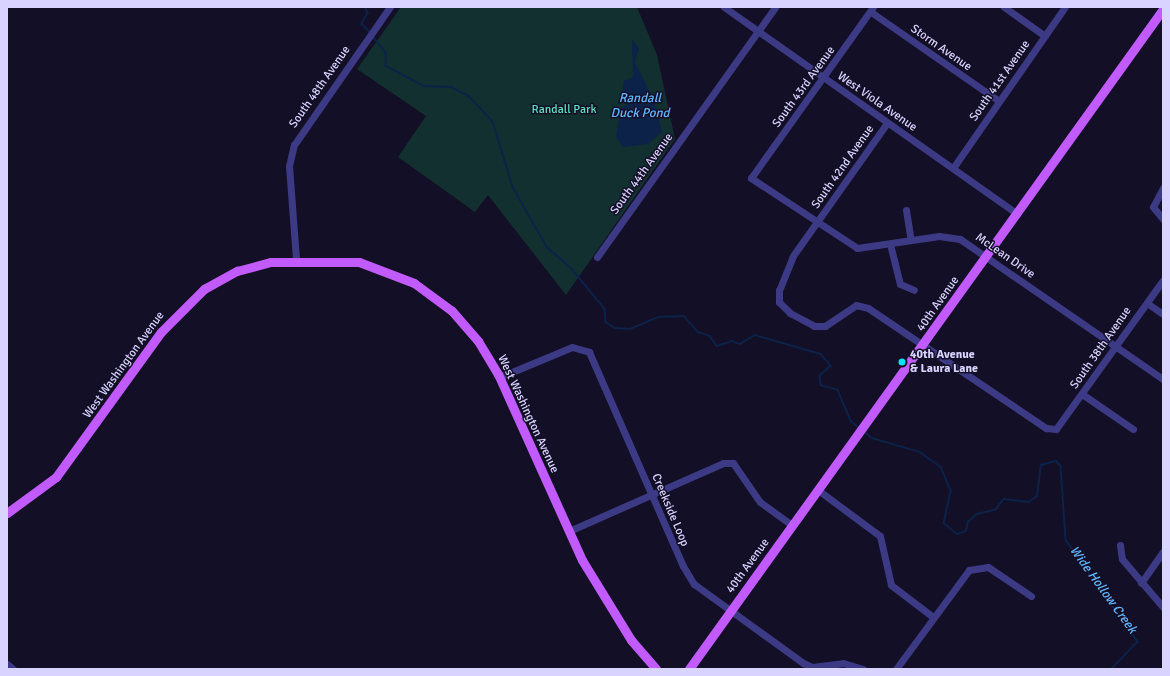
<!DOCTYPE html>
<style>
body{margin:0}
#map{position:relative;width:1170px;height:676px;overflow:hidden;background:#130f26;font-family:Signika,sans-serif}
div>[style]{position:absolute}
.green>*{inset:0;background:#12302f}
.water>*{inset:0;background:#0c2248}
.stream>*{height:1.5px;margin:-0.75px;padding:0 0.75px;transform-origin:0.75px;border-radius:0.75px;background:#0c2248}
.minor>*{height:7px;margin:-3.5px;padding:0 3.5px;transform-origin:3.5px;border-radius:3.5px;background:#3d3a85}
.major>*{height:9px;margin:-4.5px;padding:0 4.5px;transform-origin:4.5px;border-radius:4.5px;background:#c25bff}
.dots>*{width:11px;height:11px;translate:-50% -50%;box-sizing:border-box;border:2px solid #130f26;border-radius:50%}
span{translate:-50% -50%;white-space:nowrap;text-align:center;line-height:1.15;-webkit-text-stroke:3px #130f26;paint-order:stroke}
.street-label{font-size:12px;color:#d9d4ff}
.park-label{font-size:12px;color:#5fe0c0}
.poi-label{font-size:12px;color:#d9d4ff;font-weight:700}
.left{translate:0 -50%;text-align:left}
.water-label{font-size:13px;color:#62b6ff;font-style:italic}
.frame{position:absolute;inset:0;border:8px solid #d9d4ff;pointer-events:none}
</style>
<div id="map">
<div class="green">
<i style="clip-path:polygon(401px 7px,637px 7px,657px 55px,675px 139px,566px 295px,488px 195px,475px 212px,398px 157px,426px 116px,357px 69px)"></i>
</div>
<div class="water">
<i style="clip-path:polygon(632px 40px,639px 48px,635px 62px,654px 100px,662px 132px,648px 144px,623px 147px,616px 137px,621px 107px,627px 106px,625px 97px,621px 97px,624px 81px,633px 77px)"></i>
</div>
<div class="stream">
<i style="left:365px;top:7px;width:7px;rotate:63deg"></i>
<i style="left:368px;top:13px;width:13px;rotate:119deg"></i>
<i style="left:362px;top:24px;width:11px;rotate:45deg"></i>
<i style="left:372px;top:35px;width:23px;rotate:52deg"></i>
<i style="left:386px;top:53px;width:13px;rotate:90deg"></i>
<i style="left:386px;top:66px;width:43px;rotate:27.8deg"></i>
<i style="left:424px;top:86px;width:27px;rotate:2deg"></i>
<i style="left:451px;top:87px;width:20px;rotate:27deg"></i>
<i style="left:469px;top:96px;width:35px;rotate:47deg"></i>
<i style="left:493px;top:122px;width:68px;rotate:72.9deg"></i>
<i style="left:513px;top:187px;width:69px;rotate:60.5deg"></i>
<i style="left:547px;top:247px;width:33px;rotate:41deg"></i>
<i style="left:572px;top:269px;width:52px;rotate:50.5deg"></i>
<i style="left:605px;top:309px;width:13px;rotate:86deg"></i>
<i style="left:606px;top:322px;width:11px;rotate:34deg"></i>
<i style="left:615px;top:328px;width:15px;rotate:4deg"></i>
<i style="left:630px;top:329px;width:30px;rotate:-23deg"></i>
<i style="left:658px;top:317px;width:26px;rotate:-2deg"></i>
<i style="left:684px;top:316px;width:21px;rotate:49deg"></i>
<i style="left:698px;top:332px;width:13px;rotate:18deg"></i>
<i style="left:710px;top:336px;width:12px;rotate:55deg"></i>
<i style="left:717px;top:346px;width:16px;rotate:-18deg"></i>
<i style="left:732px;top:341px;width:9px;rotate:21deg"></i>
<i style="left:740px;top:344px;width:17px;rotate:-31deg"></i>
<i style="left:755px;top:335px;width:69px;rotate:16.1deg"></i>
<i style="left:821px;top:354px;width:16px;rotate:50deg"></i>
<i style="left:831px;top:366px;width:15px;rotate:138deg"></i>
<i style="left:820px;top:376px;width:9px;rotate:84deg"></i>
<i style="left:821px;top:385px;width:18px;rotate:16deg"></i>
<i style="left:838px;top:390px;width:34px;rotate:67deg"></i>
<i style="left:851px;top:421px;width:11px;rotate:41deg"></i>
<i style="left:864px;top:431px;width:11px;rotate:41deg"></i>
<i style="left:872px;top:438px;width:50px;rotate:16.3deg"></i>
<i style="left:920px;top:452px;width:26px;rotate:36deg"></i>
<i style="left:941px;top:467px;width:26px;rotate:67deg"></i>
<i style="left:951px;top:491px;width:33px;rotate:102deg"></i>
<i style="left:944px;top:523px;width:17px;rotate:40deg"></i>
<i style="left:957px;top:534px;width:9px;rotate:-18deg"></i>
<i style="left:966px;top:531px;width:9px;rotate:-77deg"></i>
<i style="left:968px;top:522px;width:12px;rotate:-42deg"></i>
<i style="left:977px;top:514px;width:18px;rotate:-13deg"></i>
<i style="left:995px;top:510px;width:14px;rotate:-51deg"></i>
<i style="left:1004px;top:499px;width:25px;rotate:7deg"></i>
<i style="left:1029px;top:502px;width:10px;rotate:-37deg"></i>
<i style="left:1037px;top:496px;width:31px;rotate:-83deg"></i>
<i style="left:1041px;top:465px;width:16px;rotate:-15deg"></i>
<i style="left:1056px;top:461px;width:7px;rotate:45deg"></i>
<i style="left:1061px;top:466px;width:74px;rotate:86.1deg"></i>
<i style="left:1066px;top:540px;width:125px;rotate:54.8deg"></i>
<i style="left:1138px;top:642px;width:37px;rotate:134deg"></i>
</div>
<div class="minor">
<i style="left:724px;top:7px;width:359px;rotate:35.2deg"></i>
<i style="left:873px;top:7px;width:210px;rotate:125.5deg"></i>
<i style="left:751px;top:178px;width:127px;rotate:33.4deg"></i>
<i style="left:857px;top:248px;width:83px;rotate:-8.3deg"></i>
<i style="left:939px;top:236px;width:21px;rotate:8deg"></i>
<i style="left:960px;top:239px;width:247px;rotate:34.6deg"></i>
<i style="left:1004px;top:7px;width:50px;rotate:35.3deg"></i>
<i style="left:871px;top:12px;width:156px;rotate:34.8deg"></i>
<i style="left:887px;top:123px;width:163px;rotate:125.3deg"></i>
<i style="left:793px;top:256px;width:37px;rotate:112deg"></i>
<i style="left:779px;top:290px;width:12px;rotate:90deg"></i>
<i style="left:779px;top:302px;width:16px;rotate:45deg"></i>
<i style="left:790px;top:313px;width:27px;rotate:28deg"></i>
<i style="left:814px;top:326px;width:11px"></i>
<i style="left:825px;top:326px;width:37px;rotate:-34deg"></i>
<i style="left:856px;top:305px;width:12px;rotate:14deg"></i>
<i style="left:868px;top:308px;width:215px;rotate:34deg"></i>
<i style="left:1046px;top:428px;width:10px;rotate:6deg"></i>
<i style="left:1056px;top:429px;width:183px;rotate:-54.3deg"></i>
<i style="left:953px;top:168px;width:196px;rotate:-55.2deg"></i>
<i style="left:1163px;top:188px;width:21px;rotate:118deg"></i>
<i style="left:1153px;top:207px;width:16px;rotate:50deg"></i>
<i style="left:906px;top:210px;width:30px;rotate:81deg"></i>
<i style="left:890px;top:244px;width:41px;rotate:76deg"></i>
<i style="left:900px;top:284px;width:15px;rotate:23deg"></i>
<i style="left:597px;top:257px;width:307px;rotate:-54.5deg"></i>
<i style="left:296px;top:259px;width:93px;rotate:-94.3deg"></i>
<i style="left:289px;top:166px;width:22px;rotate:-77deg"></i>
<i style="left:294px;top:145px;width:168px;rotate:-55.2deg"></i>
<i style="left:1147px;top:303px;width:19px;rotate:35deg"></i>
<i style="left:500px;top:377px;width:78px;rotate:-22.6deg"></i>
<i style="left:572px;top:347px;width:18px;rotate:16deg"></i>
<i style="left:589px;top:352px;width:234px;rotate:66.3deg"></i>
<i style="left:683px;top:566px;width:21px;rotate:59deg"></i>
<i style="left:694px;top:584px;width:135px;rotate:35.9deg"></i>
<i style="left:803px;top:663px;width:10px;rotate:24deg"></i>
<i style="left:812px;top:667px;width:31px;rotate:-7deg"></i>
<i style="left:843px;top:663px;width:21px;rotate:17deg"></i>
<i style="left:1082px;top:394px;width:62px;rotate:34.5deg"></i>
<i style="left:818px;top:490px;width:77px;rotate:36.6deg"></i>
<i style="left:880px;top:536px;width:50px;rotate:77.3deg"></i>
<i style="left:891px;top:585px;width:53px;rotate:37.3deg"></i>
<i style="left:569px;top:531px;width:168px;rotate:-23.8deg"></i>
<i style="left:723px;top:463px;width:10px"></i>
<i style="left:733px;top:463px;width:47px;rotate:55.3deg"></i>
<i style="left:760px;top:502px;width:39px;rotate:36deg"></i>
<i style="left:1120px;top:545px;width:14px;rotate:82deg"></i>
<i style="left:1122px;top:559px;width:63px;rotate:49.5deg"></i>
<i style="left:1141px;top:583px;width:38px;rotate:-55deg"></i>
<i style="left:7px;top:664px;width:8px;rotate:40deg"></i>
<i style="left:896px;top:669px;width:123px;rotate:-53.6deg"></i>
<i style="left:969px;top:570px;width:19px;rotate:-9deg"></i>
<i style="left:988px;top:567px;width:52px;rotate:34deg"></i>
</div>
<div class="major">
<i style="left:7px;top:513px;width:61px;rotate:-36.3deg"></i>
<i style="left:56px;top:477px;width:179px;rotate:-54.1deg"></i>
<i style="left:161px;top:332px;width:61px;rotate:-45deg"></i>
<i style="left:204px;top:289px;width:38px;rotate:-29deg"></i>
<i style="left:237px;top:271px;width:35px;rotate:-15deg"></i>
<i style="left:271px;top:262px;width:88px"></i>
<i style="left:359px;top:262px;width:59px;rotate:20.9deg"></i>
<i style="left:414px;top:283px;width:47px;rotate:36.4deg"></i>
<i style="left:452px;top:311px;width:40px;rotate:49deg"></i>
<i style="left:478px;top:341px;width:39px;rotate:59deg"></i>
<i style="left:498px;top:374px;width:204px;rotate:65.7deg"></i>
<i style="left:582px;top:560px;width:94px;rotate:58.5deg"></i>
<i style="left:631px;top:640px;width:38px;rotate:49deg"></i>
<i style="left:689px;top:669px;width:813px;rotate:-54.31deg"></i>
</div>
<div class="dots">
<i style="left:902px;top:362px;background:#00e5ff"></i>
</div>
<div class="street-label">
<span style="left:941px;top:48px;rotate:35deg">Storm Avenue</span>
<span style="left:1000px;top:81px;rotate:-55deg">South 41st Avenue</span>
<span style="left:320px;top:87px;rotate:-55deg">South 48th Avenue</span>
<span style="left:804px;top:87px;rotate:-54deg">South 43rd Avenue</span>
<span style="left:877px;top:102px;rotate:35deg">West Viola Avenue</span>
<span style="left:843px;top:167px;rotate:-55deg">South 42nd Avenue</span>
<span style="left:642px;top:174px;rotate:-54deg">South 44th Avenue</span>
<span style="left:1005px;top:256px;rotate:35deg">McLean Drive</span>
<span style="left:938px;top:304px;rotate:-55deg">40th Avenue</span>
<span style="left:1101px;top:348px;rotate:-55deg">South 38th Avenue</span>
<span style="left:124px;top:365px;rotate:-54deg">West Washington Avenue</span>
<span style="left:528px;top:414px;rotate:65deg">West Washington Avenue</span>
<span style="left:670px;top:510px;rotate:67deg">Creekside Loop</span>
<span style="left:748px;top:566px;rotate:-54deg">40th Avenue</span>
</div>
<div class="park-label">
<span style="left:564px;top:110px">Randall Park</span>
</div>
<div class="poi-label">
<span class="left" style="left:910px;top:362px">40th Avenue<br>&amp; Laura Lane</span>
</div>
<div class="water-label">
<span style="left:640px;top:106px">Randall<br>Duck Pond</span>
<span style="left:1103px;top:590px;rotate:54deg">Wide Hollow Creek</span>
</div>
<div class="frame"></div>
</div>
